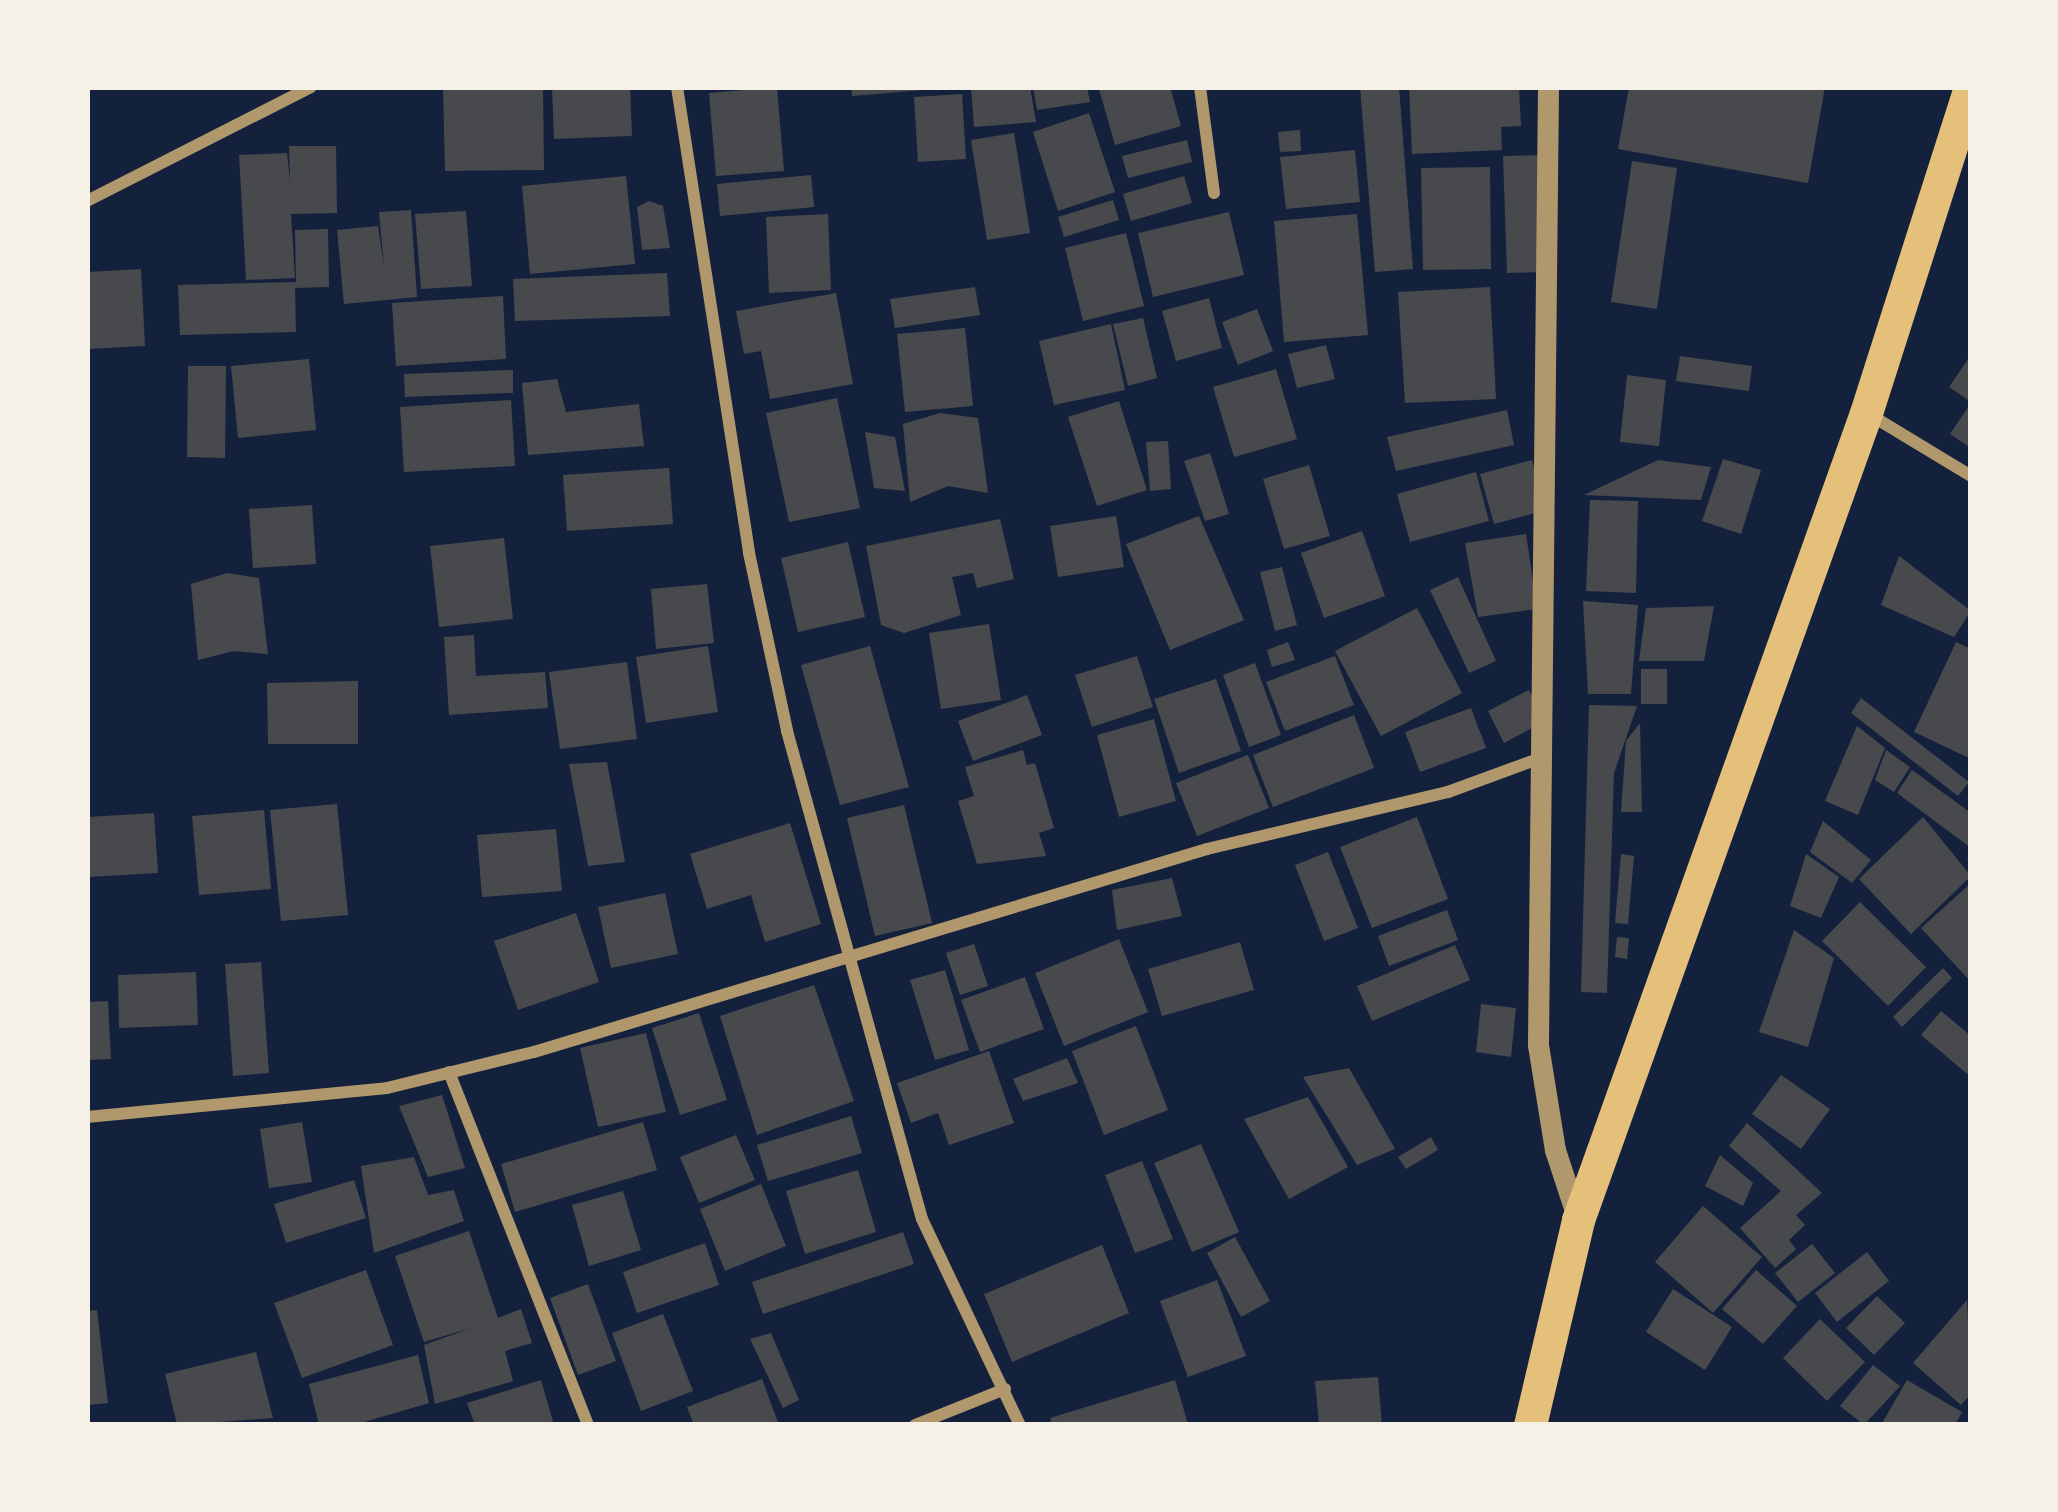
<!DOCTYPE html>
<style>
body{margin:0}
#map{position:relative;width:2058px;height:1512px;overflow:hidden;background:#14213d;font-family:"Exo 2",sans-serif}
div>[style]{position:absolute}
.building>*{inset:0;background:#48494c}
.minor>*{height:12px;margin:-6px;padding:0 6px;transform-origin:6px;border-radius:6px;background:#b1986c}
.tertiary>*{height:21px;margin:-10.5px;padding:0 10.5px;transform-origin:10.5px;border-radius:10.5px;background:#b1986c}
.trunk>*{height:33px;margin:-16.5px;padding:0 16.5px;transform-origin:16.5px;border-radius:16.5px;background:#e5c07b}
span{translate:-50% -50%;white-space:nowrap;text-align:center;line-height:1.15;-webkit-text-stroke:9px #f6f1e7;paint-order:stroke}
.frame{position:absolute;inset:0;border:90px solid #f6f1e7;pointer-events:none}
</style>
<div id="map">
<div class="building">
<i style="clip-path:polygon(443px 87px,543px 87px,544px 170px,445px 171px)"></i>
<i style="clip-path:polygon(552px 87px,630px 87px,632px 136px,554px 139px)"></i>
<i style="clip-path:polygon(777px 87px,784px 171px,716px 176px,709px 93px)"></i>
<i style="clip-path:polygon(851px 87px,922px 87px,923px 90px,852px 96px)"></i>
<i style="clip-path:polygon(971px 87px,1030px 87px,1036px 122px,974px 127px)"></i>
<i style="clip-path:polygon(1033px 87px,1087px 87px,1090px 102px,1037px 110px)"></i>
<i style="clip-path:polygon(1170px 87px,1181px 126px,1115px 145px,1099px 89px)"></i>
<i style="clip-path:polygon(1360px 87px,1399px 87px,1413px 269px,1375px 272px)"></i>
<i style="clip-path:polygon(1409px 87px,1519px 87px,1521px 126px,1501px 127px,1502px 150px,1412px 154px)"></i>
<i style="clip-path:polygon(1629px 87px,1825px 87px,1808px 183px,1618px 149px)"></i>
<i style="clip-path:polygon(962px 94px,966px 159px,918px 162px,914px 97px)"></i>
<i style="clip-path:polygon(1089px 113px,1115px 192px,1058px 211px,1033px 132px)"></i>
<i style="clip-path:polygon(1300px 130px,1301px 151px,1280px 152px,1278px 132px)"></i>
<i style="clip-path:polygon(1014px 133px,1030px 233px,987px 240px,971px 140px)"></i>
<i style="clip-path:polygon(1187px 140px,1192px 162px,1128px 178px,1122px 156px)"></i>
<i style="clip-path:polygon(289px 146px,336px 146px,337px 213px,291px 214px,295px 278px,246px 280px,239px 155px,287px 153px,290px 181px)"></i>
<i style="clip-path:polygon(1355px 150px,1360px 202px,1286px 209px,1280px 157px)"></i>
<i style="clip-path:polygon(1545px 155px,1550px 272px,1507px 273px,1503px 156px)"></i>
<i style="clip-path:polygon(1632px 161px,1677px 168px,1657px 309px,1611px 302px)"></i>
<i style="clip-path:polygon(1490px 167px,1491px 269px,1423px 270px,1421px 168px)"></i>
<i style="clip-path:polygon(811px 175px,814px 207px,720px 216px,717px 184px)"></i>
<i style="clip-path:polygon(626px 176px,635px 264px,530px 274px,522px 186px)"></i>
<i style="clip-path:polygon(1184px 176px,1192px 203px,1131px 221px,1123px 194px)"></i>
<i style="clip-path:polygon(1113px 200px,1119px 220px,1064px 237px,1058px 217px)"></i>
<i style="clip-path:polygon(649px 201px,663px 206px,670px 248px,642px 250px,637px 207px)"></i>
<i style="clip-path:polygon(411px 210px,417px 297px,344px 304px,337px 230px,378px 226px,384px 267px,379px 212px)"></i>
<i style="clip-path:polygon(466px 211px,472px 286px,421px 289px,415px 214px)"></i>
<i style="clip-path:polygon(1229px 212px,1244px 275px,1153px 297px,1138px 233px)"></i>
<i style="clip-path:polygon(828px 214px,831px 290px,769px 293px,766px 217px)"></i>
<i style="clip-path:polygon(1357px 214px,1368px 335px,1284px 342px,1274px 221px)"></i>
<i style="clip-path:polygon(328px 229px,329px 287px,295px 288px,296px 332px,180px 335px,178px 285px,296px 282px,295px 230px)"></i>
<i style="clip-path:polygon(1126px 233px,1144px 306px,1083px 321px,1065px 248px)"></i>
<i style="clip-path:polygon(141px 269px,145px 346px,87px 349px,87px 272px)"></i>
<i style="clip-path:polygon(667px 273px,670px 316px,515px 321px,513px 279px)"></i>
<i style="clip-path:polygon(975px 287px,980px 315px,895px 328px,890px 299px)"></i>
<i style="clip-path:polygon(1490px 287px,1496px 399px,1405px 403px,1398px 292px)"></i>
<i style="clip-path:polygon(836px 293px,853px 384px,770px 399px,761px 351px,744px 354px,736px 311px)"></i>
<i style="clip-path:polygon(503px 296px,506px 359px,396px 366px,392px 303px)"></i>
<i style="clip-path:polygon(1209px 298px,1222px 348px,1176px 361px,1162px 311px)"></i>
<i style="clip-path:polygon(1257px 309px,1273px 351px,1238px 365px,1222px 322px)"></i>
<i style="clip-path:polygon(1143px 318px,1157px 378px,1128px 386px,1113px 324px)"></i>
<i style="clip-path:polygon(1111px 324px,1125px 390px,1054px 405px,1039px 341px)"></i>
<i style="clip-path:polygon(965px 328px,973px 406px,905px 412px,897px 334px)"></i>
<i style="clip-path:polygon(1326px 345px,1335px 379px,1297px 388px,1288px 354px)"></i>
<i style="clip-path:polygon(1971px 355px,1971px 402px,1949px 387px)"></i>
<i style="clip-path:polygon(1680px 356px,1752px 366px,1749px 391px,1676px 381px)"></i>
<i style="clip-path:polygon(309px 359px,316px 430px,238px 438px,231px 366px)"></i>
<i style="clip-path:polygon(188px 366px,226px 366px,225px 458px,187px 457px)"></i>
<i style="clip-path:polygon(1276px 369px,1297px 439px,1234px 457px,1213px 387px)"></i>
<i style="clip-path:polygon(513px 370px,513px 393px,405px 397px,404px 374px)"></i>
<i style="clip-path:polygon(1627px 375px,1666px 380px,1659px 446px,1620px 442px)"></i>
<i style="clip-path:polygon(557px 379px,566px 412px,639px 404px,644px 446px,528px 455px,522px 383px)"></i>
<i style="clip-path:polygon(837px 398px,860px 508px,789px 522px,766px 413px)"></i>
<i style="clip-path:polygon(511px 400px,515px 466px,404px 472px,400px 407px)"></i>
<i style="clip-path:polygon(1119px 401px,1147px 490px,1097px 506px,1068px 417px)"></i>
<i style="clip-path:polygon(1971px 403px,1971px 448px,1950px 434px)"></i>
<i style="clip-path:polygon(1507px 410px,1514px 445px,1396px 471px,1387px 437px)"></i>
<i style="clip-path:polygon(940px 413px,978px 418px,988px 493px,948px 486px,910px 502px,903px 424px)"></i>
<i style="clip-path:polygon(865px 432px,895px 437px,905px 491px,874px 488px)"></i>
<i style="clip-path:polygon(1168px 441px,1171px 489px,1150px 491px,1146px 442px)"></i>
<i style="clip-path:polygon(1210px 453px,1229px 514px,1205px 521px,1184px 461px)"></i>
<i style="clip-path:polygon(1723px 459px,1761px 470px,1741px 534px,1702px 521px)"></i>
<i style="clip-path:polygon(1532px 460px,1546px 510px,1494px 524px,1480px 474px)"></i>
<i style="clip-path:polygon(1658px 460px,1711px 467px,1701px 500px,1584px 495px)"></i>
<i style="clip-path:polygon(1309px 465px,1330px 536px,1284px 549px,1263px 479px)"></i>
<i style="clip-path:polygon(669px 468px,673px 524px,567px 531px,563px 475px)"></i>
<i style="clip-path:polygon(1476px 472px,1489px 521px,1410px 542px,1397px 494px)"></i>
<i style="clip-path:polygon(1590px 500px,1638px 501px,1636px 593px,1586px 591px)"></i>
<i style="clip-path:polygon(312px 505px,316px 564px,253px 568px,249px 509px)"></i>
<i style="clip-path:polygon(1116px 516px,1124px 567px,1058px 577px,1050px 526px)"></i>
<i style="clip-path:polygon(1199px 516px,1244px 620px,1170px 650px,1126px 544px)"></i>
<i style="clip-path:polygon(1000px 519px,1014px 579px,977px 588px,973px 573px,952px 577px,961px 615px,904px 633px,881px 625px,866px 546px)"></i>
<i style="clip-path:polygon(1362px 531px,1385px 596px,1324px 618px,1301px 553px)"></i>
<i style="clip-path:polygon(1526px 534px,1537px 609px,1478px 617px,1465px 543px)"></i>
<i style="clip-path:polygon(504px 538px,513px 619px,439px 627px,430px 546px)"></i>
<i style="clip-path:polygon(848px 542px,865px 617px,798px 632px,781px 558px)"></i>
<i style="clip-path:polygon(1899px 556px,1971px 611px,1954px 637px,1881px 605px)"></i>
<i style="clip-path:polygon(1282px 567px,1297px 625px,1275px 631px,1260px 572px)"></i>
<i style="clip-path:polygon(227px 573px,259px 578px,268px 654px,234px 651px,198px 660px,191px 584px)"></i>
<i style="clip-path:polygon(1458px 577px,1496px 661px,1469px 673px,1430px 590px)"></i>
<i style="clip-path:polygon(707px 584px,714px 643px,656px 649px,651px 589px)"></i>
<i style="clip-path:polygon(1583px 601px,1638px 605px,1631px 694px,1588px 694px)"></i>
<i style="clip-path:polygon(1714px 606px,1704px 661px,1639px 661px,1646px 608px)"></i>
<i style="clip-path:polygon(1417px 608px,1462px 693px,1381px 736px,1335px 651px)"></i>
<i style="clip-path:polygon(989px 624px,1001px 700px,941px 709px,929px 633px)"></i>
<i style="clip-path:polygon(474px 635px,476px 676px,545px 672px,548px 708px,449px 715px,444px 637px)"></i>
<i style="clip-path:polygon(1288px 642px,1295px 660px,1272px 667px,1267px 650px)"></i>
<i style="clip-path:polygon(1956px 642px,1971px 649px,1971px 759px,1914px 732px)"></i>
<i style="clip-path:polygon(708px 646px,718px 712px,646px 723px,636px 657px)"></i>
<i style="clip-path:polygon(870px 646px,909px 787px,840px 805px,801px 665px)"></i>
<i style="clip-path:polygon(1137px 656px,1153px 707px,1092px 727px,1075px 675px)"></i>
<i style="clip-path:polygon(1335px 656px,1354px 705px,1285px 731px,1266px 682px)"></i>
<i style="clip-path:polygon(627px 662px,637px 739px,560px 749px,549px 672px)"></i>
<i style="clip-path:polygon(1255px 663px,1281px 735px,1249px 747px,1223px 675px)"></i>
<i style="clip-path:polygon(1641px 669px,1667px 669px,1667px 704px,1641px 704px)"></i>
<i style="clip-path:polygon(1216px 679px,1241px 751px,1179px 773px,1154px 699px)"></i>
<i style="clip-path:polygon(358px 681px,358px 744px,268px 744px,267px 683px)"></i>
<i style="clip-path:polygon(1529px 690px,1545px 721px,1504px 743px,1488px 711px)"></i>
<i style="clip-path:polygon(1027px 695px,1042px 735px,973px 761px,958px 721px)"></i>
<i style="clip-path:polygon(1861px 698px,1969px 782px,1958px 796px,1851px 713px)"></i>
<i style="clip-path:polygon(1589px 705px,1637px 706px,1614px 773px,1607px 993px,1581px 992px)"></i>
<i style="clip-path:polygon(1471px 708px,1486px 748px,1420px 772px,1405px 732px)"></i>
<i style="clip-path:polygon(1354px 715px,1374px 768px,1273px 807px,1253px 755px)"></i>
<i style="clip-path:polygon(1154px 719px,1176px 801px,1119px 817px,1097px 735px)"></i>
<i style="clip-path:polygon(1640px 723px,1642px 812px,1621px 812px,1626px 741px)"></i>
<i style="clip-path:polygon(1857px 726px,1885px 748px,1858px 815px,1825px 801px)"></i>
<i style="clip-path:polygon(1023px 750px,1027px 765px,1035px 763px,1054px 828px,1039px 833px,1046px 856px,977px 864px,958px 801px,974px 796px,965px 767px)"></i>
<i style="clip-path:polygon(1886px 750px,1910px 767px,1894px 792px,1875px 780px)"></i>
<i style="clip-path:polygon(1248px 755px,1269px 808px,1197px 836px,1176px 783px)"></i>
<i style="clip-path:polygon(607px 762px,625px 862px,588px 866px,569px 764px)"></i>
<i style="clip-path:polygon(1912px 770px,1971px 813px,1971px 848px,1897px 793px)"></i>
<i style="clip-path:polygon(337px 804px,348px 915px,281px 921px,270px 810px)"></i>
<i style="clip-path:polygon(904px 805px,932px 923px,875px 936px,847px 818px)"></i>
<i style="clip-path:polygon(264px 810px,271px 889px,199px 895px,192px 816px)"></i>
<i style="clip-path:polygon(154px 813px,158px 873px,87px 877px,87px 817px)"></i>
<i style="clip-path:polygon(1417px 817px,1448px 899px,1372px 928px,1340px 847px)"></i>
<i style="clip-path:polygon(1923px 817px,1971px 876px,1911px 934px,1859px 879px)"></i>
<i style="clip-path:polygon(1823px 821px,1871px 860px,1852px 883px,1810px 852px)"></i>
<i style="clip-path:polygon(790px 823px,821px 924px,765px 942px,751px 895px,707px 909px,690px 854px)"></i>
<i style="clip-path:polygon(556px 829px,562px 891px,482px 897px,477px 835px)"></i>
<i style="clip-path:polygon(1328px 852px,1358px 928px,1324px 941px,1295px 865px)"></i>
<i style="clip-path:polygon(1621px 854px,1634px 856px,1628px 924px,1615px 923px)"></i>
<i style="clip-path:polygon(1806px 854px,1839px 877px,1821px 918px,1790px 906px)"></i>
<i style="clip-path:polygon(1172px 878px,1182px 916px,1117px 930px,1112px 890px)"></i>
<i style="clip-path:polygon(1971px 883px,1971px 982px,1921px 928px)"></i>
<i style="clip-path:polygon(665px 893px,678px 954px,611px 968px,598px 907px)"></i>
<i style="clip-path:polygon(1860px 902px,1926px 967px,1888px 1006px,1822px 941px)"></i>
<i style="clip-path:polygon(1447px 910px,1458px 940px,1389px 966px,1378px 936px)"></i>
<i style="clip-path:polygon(576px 913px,599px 982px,518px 1010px,494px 941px)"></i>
<i style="clip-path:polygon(1794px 930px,1834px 958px,1808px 1047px,1759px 1032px)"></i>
<i style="clip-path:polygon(1617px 937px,1629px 938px,1627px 959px,1615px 957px)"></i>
<i style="clip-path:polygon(1119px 939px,1148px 1012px,1064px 1046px,1035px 973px)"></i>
<i style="clip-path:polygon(1240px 942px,1254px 990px,1162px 1016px,1148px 969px)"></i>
<i style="clip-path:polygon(974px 944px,988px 986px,960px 995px,946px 953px)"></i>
<i style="clip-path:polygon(1455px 945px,1470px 980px,1372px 1021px,1357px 986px)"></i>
<i style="clip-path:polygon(261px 962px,269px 1073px,233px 1076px,225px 964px)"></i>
<i style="clip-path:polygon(1943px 968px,1952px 978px,1902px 1027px,1893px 1017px)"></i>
<i style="clip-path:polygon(945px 970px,969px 1050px,935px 1060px,910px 980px)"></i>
<i style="clip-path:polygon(196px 972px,198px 1025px,119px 1028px,118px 975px)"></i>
<i style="clip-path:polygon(1025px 977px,1044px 1029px,980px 1052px,961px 1000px)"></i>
<i style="clip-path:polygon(814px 985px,854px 1101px,757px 1135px,720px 1016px)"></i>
<i style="clip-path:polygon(108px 1001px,111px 1059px,87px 1060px,87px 1002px)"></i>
<i style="clip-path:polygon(1481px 1004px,1516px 1008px,1511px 1057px,1476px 1052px)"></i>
<i style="clip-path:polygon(1941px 1011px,1971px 1036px,1971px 1077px,1921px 1035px)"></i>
<i style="clip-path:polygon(699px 1013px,727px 1100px,680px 1115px,652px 1028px)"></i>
<i style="clip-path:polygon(1136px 1026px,1168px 1110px,1104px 1135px,1072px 1051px)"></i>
<i style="clip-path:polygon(646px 1033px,666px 1112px,598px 1127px,580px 1048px)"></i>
<i style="clip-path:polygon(989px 1051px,1014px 1123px,949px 1145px,938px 1113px,911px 1123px,897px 1083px)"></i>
<i style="clip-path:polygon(1067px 1058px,1078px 1083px,1023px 1101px,1013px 1079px)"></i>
<i style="clip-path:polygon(1349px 1068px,1395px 1149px,1357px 1165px,1303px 1077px)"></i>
<i style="clip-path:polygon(1781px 1075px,1830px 1109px,1801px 1149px,1752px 1114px)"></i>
<i style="clip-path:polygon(442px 1095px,465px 1168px,428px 1177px,399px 1106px)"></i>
<i style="clip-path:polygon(1308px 1097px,1348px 1167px,1289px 1199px,1244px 1119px)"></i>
<i style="clip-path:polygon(851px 1116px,862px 1153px,768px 1181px,757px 1145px)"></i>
<i style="clip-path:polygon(302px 1122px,312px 1182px,269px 1188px,260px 1129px)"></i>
<i style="clip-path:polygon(643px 1122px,657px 1170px,515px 1212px,501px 1164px)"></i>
<i style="clip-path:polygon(1747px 1123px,1822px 1193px,1796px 1215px,1805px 1225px,1789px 1240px,1796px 1249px,1775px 1268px,1740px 1228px,1781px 1191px,1729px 1146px)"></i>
<i style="clip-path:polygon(736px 1135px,755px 1180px,699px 1203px,680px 1157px)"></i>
<i style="clip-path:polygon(1431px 1137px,1438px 1150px,1406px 1169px,1398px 1157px)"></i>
<i style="clip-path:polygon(1201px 1144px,1239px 1232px,1192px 1252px,1154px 1163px)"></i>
<i style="clip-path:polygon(1720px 1155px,1753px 1183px,1743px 1206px,1705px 1186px)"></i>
<i style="clip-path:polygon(414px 1157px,428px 1195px,454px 1190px,464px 1221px,374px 1253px,361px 1166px)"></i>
<i style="clip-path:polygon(1142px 1161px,1173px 1239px,1135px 1253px,1105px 1175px)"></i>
<i style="clip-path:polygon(858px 1170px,876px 1232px,805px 1254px,786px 1191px)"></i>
<i style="clip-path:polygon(354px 1180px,366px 1218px,286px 1243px,274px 1204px)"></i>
<i style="clip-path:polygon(761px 1184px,786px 1246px,725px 1271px,700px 1209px)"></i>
<i style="clip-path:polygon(623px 1191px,641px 1250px,589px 1266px,572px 1205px)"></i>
<i style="clip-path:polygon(1703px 1206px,1762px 1257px,1713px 1313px,1655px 1262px)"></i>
<i style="clip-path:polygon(469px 1231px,498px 1318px,521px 1309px,532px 1343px,505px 1351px,513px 1381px,435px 1404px,424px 1345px,471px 1328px,424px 1342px,395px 1256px)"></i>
<i style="clip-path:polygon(903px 1232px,914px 1264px,763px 1314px,752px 1282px)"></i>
<i style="clip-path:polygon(1235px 1237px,1270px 1301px,1241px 1317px,1207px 1253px)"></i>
<i style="clip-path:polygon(705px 1243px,719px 1285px,637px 1313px,623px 1272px)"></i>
<i style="clip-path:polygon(1812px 1244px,1835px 1273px,1798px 1302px,1775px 1273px)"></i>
<i style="clip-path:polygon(1102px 1245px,1129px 1313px,1012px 1362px,984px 1294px)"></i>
<i style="clip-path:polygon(1867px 1252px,1889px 1281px,1837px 1322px,1815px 1293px)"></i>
<i style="clip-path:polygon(366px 1270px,393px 1345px,302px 1378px,274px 1303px)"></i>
<i style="clip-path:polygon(1756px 1270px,1797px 1306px,1763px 1344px,1722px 1309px)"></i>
<i style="clip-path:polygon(1217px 1280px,1246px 1356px,1188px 1377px,1160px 1301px)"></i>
<i style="clip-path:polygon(588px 1284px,616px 1361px,578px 1375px,550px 1298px)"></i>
<i style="clip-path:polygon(1673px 1289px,1732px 1327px,1705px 1370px,1646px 1332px)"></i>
<i style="clip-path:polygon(1877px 1296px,1905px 1323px,1874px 1355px,1846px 1328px)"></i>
<i style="clip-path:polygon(1967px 1300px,1971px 1394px,1961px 1405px,1913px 1363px)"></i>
<i style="clip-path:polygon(97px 1310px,108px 1403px,87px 1405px,87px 1311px)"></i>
<i style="clip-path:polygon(663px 1314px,693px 1391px,641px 1411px,612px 1333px)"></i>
<i style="clip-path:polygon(1820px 1319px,1865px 1362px,1827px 1401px,1783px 1358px)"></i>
<i style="clip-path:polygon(771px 1333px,799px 1400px,783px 1408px,750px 1339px)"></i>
<i style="clip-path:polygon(256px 1352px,273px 1418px,177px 1425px,165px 1374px)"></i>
<i style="clip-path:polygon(418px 1355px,429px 1403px,354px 1425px,319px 1425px,309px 1384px)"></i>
<i style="clip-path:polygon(1873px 1365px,1900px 1386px,1864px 1425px,1840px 1406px)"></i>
<i style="clip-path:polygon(1378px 1377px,1382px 1425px,1319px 1425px,1315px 1381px)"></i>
<i style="clip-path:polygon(762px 1379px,779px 1425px,694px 1425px,687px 1407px)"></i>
<i style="clip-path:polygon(541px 1380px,554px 1425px,475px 1425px,467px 1403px)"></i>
<i style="clip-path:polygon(1175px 1380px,1188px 1424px,1052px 1425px,1050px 1418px)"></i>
<i style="clip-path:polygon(1907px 1380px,1962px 1412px,1955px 1425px,1881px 1425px)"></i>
</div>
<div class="minor">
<i style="left:677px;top:87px;width:472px;rotate:81.2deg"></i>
<i style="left:749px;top:553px;width:182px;rotate:77.9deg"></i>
<i style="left:787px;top:731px;width:506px;rotate:74.54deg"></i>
<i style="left:922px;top:1219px;width:228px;rotate:64.6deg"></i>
<i style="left:1200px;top:87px;width:107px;rotate:82.5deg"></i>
<i style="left:87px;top:201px;width:251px;rotate:-27deg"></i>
<i style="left:1867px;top:413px;width:122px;rotate:31.2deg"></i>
<i style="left:449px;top:1072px;width:379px;rotate:68.5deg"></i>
<i style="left:87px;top:1117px;width:301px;rotate:-5.5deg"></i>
<i style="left:387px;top:1088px;width:151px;rotate:-13.8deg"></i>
<i style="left:534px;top:1052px;width:703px;rotate:-16.79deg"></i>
<i style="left:1207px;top:849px;width:248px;rotate:-13.3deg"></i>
<i style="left:1448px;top:792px;width:101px;rotate:-20.2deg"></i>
<i style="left:915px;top:1425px;width:97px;rotate:-21.8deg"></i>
</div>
<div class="tertiary">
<i style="left:1548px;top:87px;width:958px;rotate:90.6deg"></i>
<i style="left:1538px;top:1045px;width:106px;rotate:80.8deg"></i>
<i style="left:1555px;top:1150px;width:74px;rotate:71.8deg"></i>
</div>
<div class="trunk">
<i style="left:1530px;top:1425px;width:211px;rotate:-76.8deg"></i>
<i style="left:1578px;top:1220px;width:857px;rotate:-70.36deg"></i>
<i style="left:1866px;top:413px;width:342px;rotate:-72.3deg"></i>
</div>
<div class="frame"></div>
</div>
